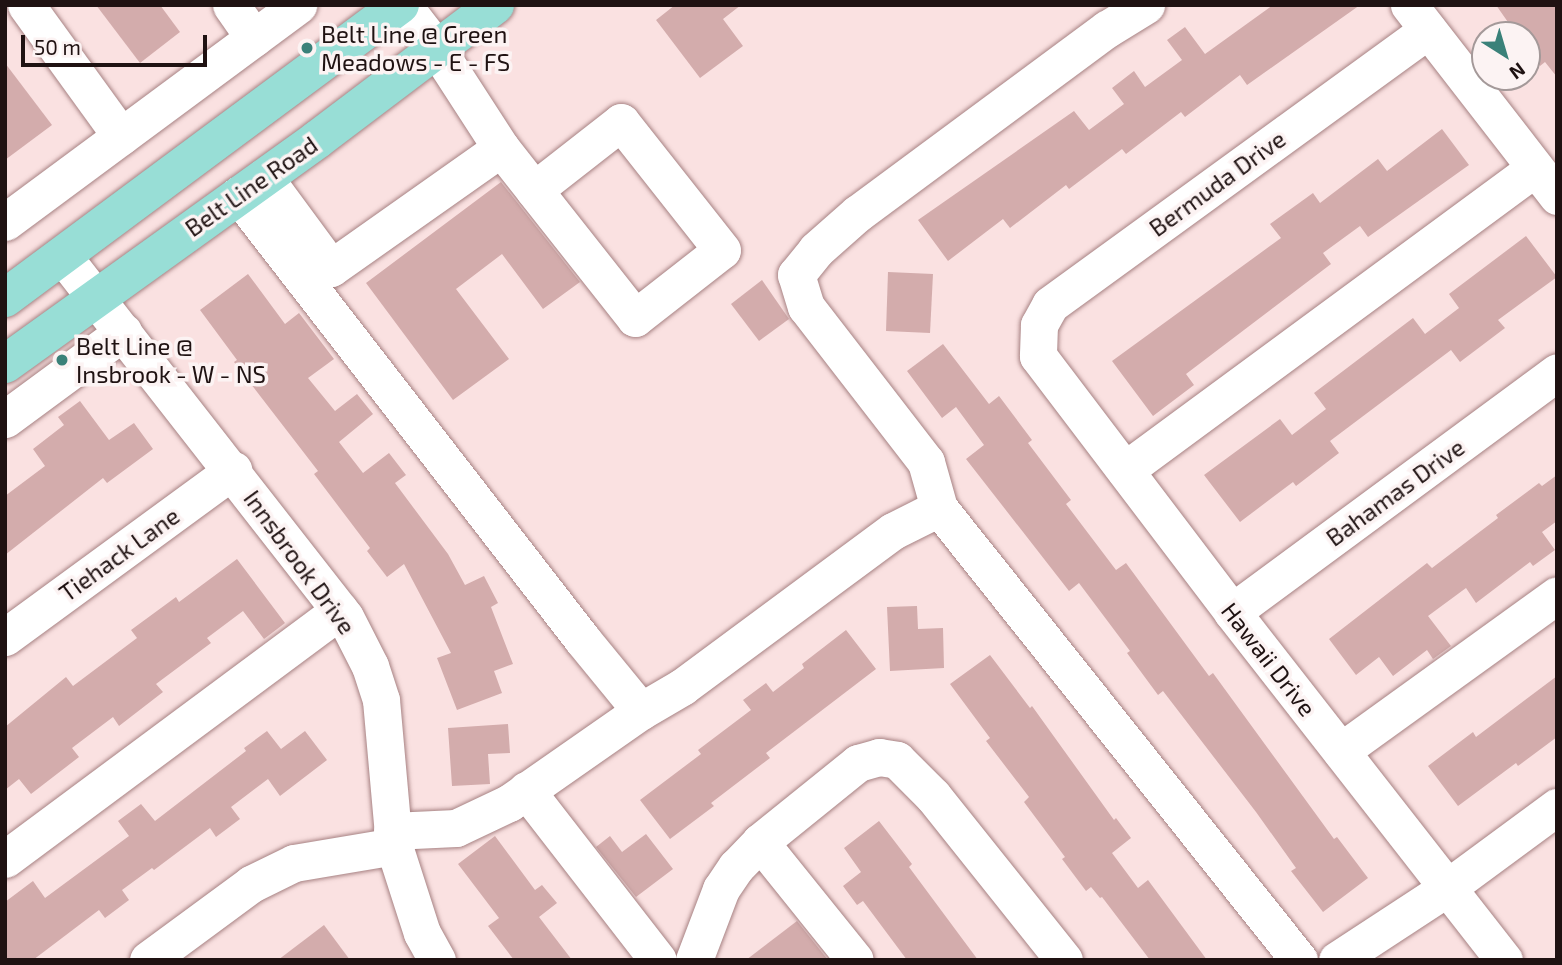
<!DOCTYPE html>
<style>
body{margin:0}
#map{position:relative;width:1562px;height:965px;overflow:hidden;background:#fae1e1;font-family:"Exo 2",sans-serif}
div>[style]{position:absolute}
.building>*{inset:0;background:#d3acac}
.roads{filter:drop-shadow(0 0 2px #a78283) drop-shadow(0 0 2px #a78283)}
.minor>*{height:37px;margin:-18.5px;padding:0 18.5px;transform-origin:18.5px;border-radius:18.5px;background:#fff}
.major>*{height:38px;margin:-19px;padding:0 19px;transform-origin:19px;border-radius:19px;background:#98ded6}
.dots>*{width:19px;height:19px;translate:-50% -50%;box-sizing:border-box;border:4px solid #fcf3f3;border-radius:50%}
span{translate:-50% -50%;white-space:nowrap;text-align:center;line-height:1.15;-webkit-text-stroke:7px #fcf3f3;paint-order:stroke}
.poi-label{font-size:24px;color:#1f1212}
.left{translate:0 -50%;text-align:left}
.street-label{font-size:24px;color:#1f1212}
.frame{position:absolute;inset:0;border:7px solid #1f1212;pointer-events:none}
.north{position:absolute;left:1471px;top:21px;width:70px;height:70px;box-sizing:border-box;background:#fcf3f3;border:2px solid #a49999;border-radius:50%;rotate:143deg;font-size:19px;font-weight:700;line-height:28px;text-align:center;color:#1f1212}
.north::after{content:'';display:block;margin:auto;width:24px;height:32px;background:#3a8179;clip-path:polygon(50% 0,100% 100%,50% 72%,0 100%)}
.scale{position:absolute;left:21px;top:35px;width:186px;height:32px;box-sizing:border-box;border:4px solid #1f1212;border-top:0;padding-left:9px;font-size:21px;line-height:24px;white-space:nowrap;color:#1f1212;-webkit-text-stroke:5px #fcf3f3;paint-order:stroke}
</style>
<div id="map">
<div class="building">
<i style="clip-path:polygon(96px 5px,160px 5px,180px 32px,140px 63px)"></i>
<i style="clip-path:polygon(675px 5px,741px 5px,723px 19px,743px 46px,700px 78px,656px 20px)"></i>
<i style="clip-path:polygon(1273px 5px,1360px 5px,1247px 85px,1240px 75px,1185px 117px,1181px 112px,1126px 154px,1122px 149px,1069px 189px,1066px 185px,1010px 228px,1003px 219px,948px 261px,918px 220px,1074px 111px,1089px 130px,1124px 104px,1112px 88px,1134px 71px,1145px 87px,1182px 60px,1167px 40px,1185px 27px,1205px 54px)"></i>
<i style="clip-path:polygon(1496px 5px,1557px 5px,1557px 77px,1545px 62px,1540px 66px,1527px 48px,1527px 35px,1517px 35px)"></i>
<i style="clip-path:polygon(5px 63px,52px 125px,5px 160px)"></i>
<i style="clip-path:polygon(1442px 129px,1469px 165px,1368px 237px,1360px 226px,1323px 253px,1331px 264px,1186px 374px,1194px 385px,1153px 416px,1112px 361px,1281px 238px,1270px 224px,1313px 193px,1320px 203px,1378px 159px,1387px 171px)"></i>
<i style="clip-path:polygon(501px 182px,580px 282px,543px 309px,502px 254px,456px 289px,509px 359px,453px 400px,366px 283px)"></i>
<i style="clip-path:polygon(1526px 236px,1557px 277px,1498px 320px,1505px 328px,1460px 362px,1451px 350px,1330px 441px,1339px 453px,1296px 486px,1293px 482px,1240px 522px,1204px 475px,1280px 419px,1292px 435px,1326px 409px,1314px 393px,1413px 318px,1425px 334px,1459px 308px,1449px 294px)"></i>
<i style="clip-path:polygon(888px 272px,933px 274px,930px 333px,886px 331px)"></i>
<i style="clip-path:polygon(248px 274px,285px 324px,299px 313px,334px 359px,308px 378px,335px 411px,357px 394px,373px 414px,339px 442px,363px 473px,389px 453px,406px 475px,395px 483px,448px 554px,465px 585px,484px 576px,498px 603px,491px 607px,513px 664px,494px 671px,502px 693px,457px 710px,437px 658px,451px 653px,404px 564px,387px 577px,367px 551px,370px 548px,314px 474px,318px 471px,234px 362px,237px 360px,200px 310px)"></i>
<i style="clip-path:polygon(762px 280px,789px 319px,759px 341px,731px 304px)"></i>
<i style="clip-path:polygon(943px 344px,989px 404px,999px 396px,1032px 440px,1028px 443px,1071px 500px,1066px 504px,1116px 570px,1126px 563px,1209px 676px,1213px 673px,1334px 839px,1337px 837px,1368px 878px,1323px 912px,1291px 871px,1296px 868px,1256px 812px,1163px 691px,1158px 695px,1127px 653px,1130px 651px,1079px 583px,1069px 591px,966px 459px,984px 445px,956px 407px,942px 418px,907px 371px)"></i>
<i style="clip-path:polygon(80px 401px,109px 440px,134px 423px,153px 449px,107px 483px,103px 478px,5px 555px,5px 496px,45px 466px,33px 449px,64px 425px,58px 417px)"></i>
<i style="clip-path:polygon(1557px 475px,1557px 521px,1542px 532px,1555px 550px,1533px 566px,1530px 562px,1476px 603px,1466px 588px,1428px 616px,1451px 646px,1433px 659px,1427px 650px,1393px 676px,1379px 657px,1356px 675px,1329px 639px,1427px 563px,1432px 568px,1498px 518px,1496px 515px,1539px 483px,1542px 486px)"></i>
<i style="clip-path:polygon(237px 559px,285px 623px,264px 639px,243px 611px,207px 638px,211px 643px,156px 684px,163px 692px,119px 726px,113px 717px,72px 748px,79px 757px,31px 794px,19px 779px,5px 790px,5px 727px,66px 677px,73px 686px,137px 638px,131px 630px,176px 597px,179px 602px)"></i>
<i style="clip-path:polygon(917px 606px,918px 629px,943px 628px,944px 668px,890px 671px,887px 607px)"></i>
<i style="clip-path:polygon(846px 630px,876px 669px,766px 753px,770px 758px,711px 803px,714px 806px,670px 839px,640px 800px,701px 754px,698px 750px,751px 710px,743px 700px,766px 683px,773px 692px,804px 668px,802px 664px)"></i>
<i style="clip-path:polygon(990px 655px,1030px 708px,1032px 706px,1114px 820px,1116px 818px,1131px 838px,1112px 853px,1138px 888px,1148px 880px,1207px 960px,1150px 960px,1102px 897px,1100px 898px,1091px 887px,1086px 891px,1062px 859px,1065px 857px,1024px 802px,1029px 797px,986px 741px,990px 738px,950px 684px)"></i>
<i style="clip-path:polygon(1557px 676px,1557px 737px,1518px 766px,1516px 763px,1458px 806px,1428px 766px,1473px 732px,1476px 737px)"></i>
<i style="clip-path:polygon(508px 724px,510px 753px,488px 754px,490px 784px,452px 786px,448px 728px)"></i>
<i style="clip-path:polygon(267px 731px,281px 749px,305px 731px,327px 760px,280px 796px,268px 779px,231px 807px,240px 819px,216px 837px,210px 828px,154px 870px,152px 868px,122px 890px,129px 900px,105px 918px,99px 910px,33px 960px,5px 960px,5px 902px,33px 881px,45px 898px,129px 836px,118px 821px,141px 804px,155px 821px,246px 751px,244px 748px)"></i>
<i style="clip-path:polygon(879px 821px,912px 864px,909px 867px,978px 960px,907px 960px,863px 901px,857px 905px,843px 886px,861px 872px,844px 848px)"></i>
<i style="clip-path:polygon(646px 834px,673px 869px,636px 897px,596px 847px,610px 836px,622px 852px)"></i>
<i style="clip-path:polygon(495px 836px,535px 890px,542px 885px,557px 903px,539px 917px,572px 960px,514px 960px,488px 926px,499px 918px,458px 864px)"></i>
<i style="clip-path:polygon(797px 921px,828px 960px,746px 960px)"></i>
<i style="clip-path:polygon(324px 925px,350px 960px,278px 960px)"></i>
</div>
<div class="roads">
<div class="minor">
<i style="left:26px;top:5px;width:162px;rotate:54.1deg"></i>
<i style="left:231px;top:5px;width:40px;rotate:55.1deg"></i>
<i style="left:1409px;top:5px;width:242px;rotate:52.2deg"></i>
<i style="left:1428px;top:30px;width:467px;rotate:144deg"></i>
<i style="left:1050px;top:305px;width:23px;rotate:119deg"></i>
<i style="left:1039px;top:325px;width:31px;rotate:92deg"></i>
<i style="left:1038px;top:356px;width:321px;rotate:52.8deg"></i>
<i style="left:1232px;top:612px;width:442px;rotate:52deg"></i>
<i style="left:501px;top:148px;width:53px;rotate:51.8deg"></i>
<i style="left:534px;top:190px;width:163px;rotate:51.7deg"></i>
<i style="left:635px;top:318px;width:110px;rotate:-38deg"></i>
<i style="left:722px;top:250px;width:163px;rotate:-128.3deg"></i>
<i style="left:621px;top:122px;width:110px;rotate:142deg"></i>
<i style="left:264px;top:177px;width:113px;rotate:53.6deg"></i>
<i style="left:331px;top:268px;width:208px;rotate:-35.2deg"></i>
<i style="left:501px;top:148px;width:118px;rotate:-122.9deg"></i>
<i style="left:437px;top:49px;width:56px;rotate:-127.7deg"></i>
<i style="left:238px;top:195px;width:562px;rotate:52.23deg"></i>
<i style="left:582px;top:639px;width:93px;rotate:50.7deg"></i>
<i style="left:5px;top:222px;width:365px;rotate:-36.5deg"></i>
<i style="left:62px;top:255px;width:459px;rotate:52deg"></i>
<i style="left:345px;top:617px;width:55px;rotate:63deg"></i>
<i style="left:370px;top:666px;width:36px;rotate:72deg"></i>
<i style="left:381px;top:700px;width:147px;rotate:84.9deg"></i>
<i style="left:394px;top:846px;width:91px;rotate:72.2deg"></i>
<i style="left:422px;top:933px;width:31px;rotate:61deg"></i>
<i style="left:5px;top:419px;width:147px;rotate:-36.4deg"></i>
<i style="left:1125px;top:470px;width:509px;rotate:-36.37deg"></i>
<i style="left:939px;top:508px;width:48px;rotate:-105.8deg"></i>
<i style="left:926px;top:462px;width:196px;rotate:-127.7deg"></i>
<i style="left:806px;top:307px;width:34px;rotate:-107deg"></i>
<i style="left:796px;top:275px;width:32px;rotate:-51deg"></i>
<i style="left:816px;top:250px;width:56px;rotate:-41.4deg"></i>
<i style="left:858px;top:213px;width:310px;rotate:-36.5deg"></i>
<i style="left:1107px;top:29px;width:46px;rotate:-31.6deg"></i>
<i style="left:1232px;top:612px;width:404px;rotate:-36.4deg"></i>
<i style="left:5px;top:637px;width:283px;rotate:-36.2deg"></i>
<i style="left:1341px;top:751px;width:266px;rotate:-35.8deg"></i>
<i style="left:526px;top:790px;width:215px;rotate:52.2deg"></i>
<i style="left:392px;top:831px;width:64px;rotate:-2.7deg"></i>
<i style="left:456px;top:828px;width:59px;rotate:-25.3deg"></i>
<i style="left:509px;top:803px;width:161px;rotate:-34.9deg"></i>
<i style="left:641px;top:711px;width:48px;rotate:-30.3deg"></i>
<i style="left:682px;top:687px;width:262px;rotate:-36.5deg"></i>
<i style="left:893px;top:531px;width:51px;rotate:-26.6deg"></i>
<i style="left:939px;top:508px;width:578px;rotate:51.46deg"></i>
<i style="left:760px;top:842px;width:151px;rotate:51.2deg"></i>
<i style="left:5px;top:859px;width:417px;rotate:-36.6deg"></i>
<i style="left:148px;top:960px;width:128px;rotate:-36.4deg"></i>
<i style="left:251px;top:884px;width:48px;rotate:-26deg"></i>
<i style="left:294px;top:863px;width:101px;rotate:-9.6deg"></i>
<i style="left:694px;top:960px;width:76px;rotate:-69.2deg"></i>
<i style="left:721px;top:889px;width:27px;rotate:-56deg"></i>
<i style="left:736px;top:867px;width:35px;rotate:-46deg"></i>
<i style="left:760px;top:842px;width:126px;rotate:-38.9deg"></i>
<i style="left:858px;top:763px;width:22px;rotate:-16deg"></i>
<i style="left:879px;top:757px;width:18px;rotate:9deg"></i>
<i style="left:897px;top:760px;width:51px;rotate:45deg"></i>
<i style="left:933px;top:796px;width:210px;rotate:51.4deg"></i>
<i style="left:1337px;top:960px;width:131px;rotate:-33.2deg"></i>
<i style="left:1447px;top:888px;width:137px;rotate:-36.4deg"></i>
</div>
<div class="major">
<i style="left:5px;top:298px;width:492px;rotate:-36.6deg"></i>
<i style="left:5px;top:364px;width:385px;rotate:-35.7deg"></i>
<i style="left:318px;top:139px;width:222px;rotate:-37.1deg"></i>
</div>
</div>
<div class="dots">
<i style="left:307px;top:48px;background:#3a8179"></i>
<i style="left:62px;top:360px;background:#3a8179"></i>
</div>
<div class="poi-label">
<span class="left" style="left:321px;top:48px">Belt Line @ Green<br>Meadows - E - FS</span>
<span class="left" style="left:76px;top:360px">Belt Line @<br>Insbrook - W - NS</span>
</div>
<div class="street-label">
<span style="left:1217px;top:183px;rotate:-36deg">Bermuda Drive</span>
<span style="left:251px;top:186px;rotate:-35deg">Belt Line Road</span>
<span style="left:1395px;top:492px;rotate:-36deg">Bahamas Drive</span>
<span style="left:119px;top:554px;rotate:-36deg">Tiehack Lane</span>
<span style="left:300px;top:562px;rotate:54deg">Innsbrook Drive</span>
<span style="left:1269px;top:659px;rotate:52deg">Hawaii Drive</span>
</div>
<div class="frame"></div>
<div class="north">N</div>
<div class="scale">50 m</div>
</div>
